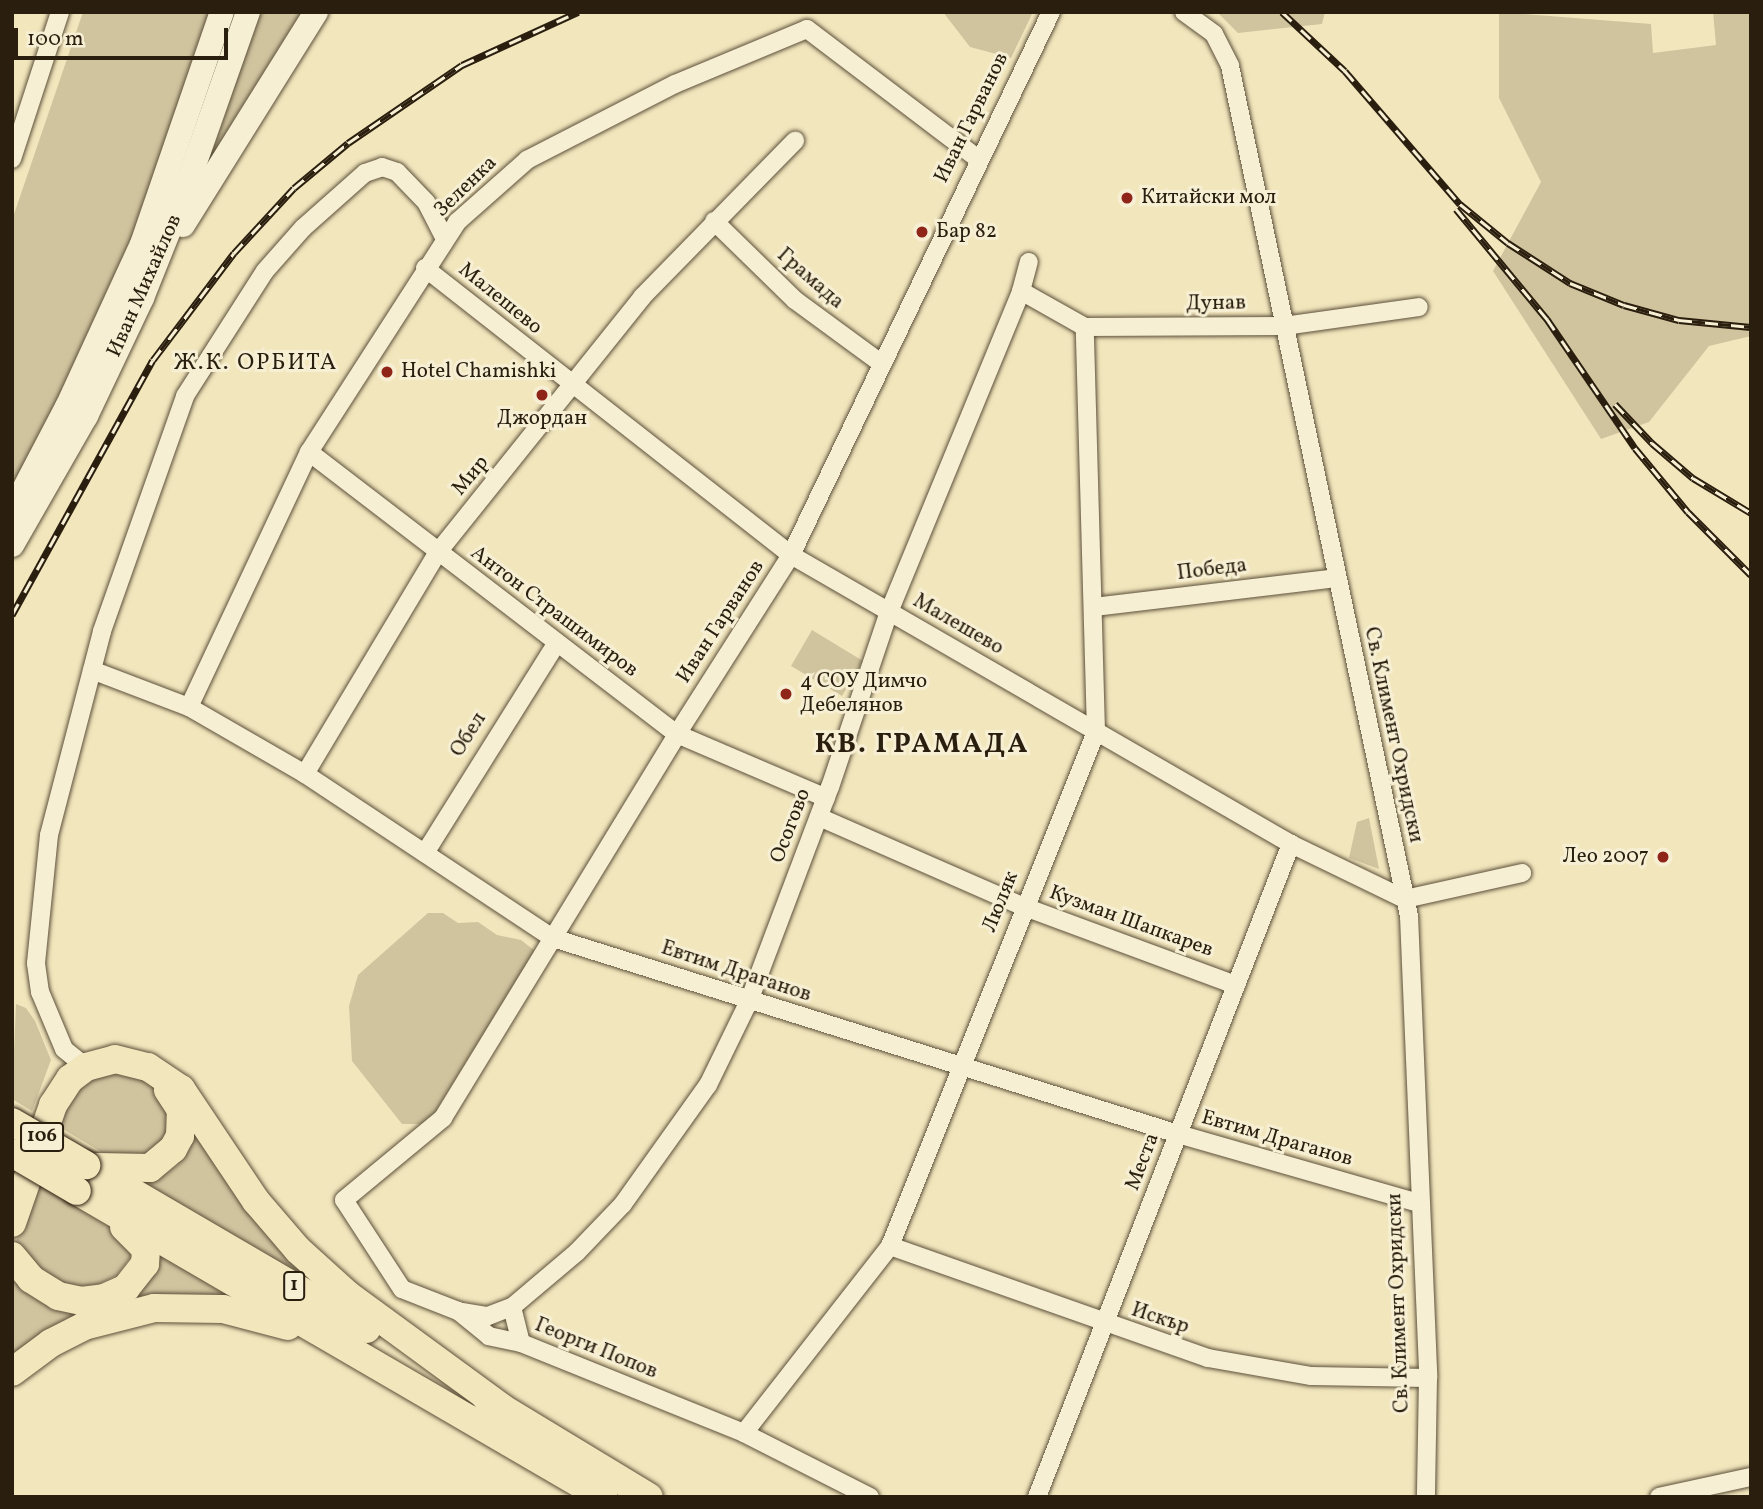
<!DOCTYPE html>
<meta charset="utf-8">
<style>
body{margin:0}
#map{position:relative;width:1763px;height:1509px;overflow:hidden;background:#f2e6bd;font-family:Vollkorn,serif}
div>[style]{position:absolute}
.green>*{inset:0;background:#d0c49f}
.roads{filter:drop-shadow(0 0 2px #5c503a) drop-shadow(0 0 2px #5c503a)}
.minor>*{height:18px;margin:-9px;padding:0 9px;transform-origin:9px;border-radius:9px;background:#f7efd4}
.secondary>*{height:24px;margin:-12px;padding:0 12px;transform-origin:12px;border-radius:12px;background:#f7efd4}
.primary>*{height:28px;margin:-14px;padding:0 14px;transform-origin:14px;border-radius:14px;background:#f2e6bd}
.rail>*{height:7px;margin-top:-3.5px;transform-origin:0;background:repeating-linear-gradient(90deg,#f7efd4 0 13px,#2a1e0e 0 26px);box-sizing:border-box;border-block:2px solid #2a1e0e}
.bridges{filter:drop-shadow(0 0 2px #2a1e0e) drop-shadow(0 0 2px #2a1e0e)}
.primary-bridge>*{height:28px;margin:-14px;padding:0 14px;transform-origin:14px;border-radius:14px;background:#f2e6bd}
.dots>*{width:19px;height:19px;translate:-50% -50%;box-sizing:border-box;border:4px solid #f7efd4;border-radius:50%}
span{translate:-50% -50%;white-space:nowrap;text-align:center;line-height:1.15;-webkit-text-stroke:6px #f7efd4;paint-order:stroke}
.shield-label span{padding:2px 5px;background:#f7efd4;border:2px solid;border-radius:5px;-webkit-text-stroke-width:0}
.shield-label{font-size:19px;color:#2a1e0e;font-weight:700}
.street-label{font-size:21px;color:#2a1e0e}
.poi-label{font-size:21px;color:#2a1e0e}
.left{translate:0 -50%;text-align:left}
.right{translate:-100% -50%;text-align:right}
.neighbourhood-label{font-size:23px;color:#2a1e0e;letter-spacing:2px}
.district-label{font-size:28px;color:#2a1e0e;font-weight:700;letter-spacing:2px}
.frame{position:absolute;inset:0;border:14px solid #2a1e0e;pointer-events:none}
.scale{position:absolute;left:14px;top:28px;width:214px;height:32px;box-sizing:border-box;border:4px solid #2a1e0e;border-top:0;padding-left:9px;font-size:21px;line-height:24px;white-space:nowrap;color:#2a1e0e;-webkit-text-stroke:5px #f7efd4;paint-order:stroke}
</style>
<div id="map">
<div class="green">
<i style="clip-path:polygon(83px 12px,211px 12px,140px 220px,12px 499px,12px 220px)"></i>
<i style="clip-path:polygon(259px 12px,303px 12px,205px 174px)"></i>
<i style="clip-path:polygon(943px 12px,1033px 12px,1011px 58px,970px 47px)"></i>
<i style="clip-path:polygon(1217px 12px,1325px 12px,1322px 24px,1238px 33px)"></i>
<i style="clip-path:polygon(1499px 12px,1651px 24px,1653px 53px,1716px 45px,1713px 12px,1751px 12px,1751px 336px,1709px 346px,1649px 422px,1601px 439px,1493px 271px,1541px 182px,1499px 98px)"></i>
<i style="clip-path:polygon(812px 630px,863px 661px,842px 696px,791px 666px)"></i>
<i style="clip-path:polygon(1369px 818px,1379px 869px,1349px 858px,1357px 822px)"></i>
<i style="clip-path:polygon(428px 913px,443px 913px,458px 923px,478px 922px,497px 935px,521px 940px,535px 951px,432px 1117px,421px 1124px,402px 1124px,352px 1061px,349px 1006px,358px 975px)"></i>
<i style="clip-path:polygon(16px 1004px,26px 1008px,35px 1021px,51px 1060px,32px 1111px,12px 1099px)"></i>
<i style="clip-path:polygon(121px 1069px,157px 1086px,171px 1121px,160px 1152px,120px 1163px,56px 1125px,81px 1084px)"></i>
<i style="clip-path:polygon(190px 1119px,341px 1301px,133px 1181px,164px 1175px,179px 1164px)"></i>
<i style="clip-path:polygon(36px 1182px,108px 1223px,130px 1247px,130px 1257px,117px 1275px,86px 1290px,51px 1285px,15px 1245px)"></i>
<i style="clip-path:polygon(155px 1245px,265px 1308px,213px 1300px,12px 1360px,12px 1278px,88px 1308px)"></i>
</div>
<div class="roads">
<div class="minor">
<i style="left:1184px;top:12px;width:37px;rotate:36deg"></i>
<i style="left:1214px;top:34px;width:36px;rotate:63deg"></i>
<i style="left:1230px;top:66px;width:869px;rotate:78.11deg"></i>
<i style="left:1409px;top:916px;width:462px;rotate:87.6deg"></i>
<i style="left:1428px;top:1378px;width:119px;rotate:91deg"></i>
<i style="left:12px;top:159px;width:155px;rotate:-71.9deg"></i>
<i style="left:714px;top:221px;width:113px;rotate:44.3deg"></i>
<i style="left:795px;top:300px;width:108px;rotate:36.3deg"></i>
<i style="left:425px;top:268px;width:465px;rotate:38.1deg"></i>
<i style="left:791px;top:555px;width:578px;rotate:30.03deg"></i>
<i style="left:1291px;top:844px;width:127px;rotate:25.8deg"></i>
<i style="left:1405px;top:899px;width:120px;rotate:-12.5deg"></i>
<i style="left:1021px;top:291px;width:73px;rotate:29.4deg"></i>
<i style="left:1085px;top:327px;width:199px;rotate:-0.3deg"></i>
<i style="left:1284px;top:326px;width:136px;rotate:-8deg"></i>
<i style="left:309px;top:452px;width:464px;rotate:37.5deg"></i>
<i style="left:677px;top:734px;width:162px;rotate:23.2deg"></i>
<i style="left:1094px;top:607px;width:244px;rotate:-6.8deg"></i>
<i style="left:92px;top:670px;width:104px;rotate:20.9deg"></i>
<i style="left:189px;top:707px;width:134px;rotate:30deg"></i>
<i style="left:305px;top:774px;width:297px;rotate:33.5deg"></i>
<i style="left:553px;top:938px;width:655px;rotate:17.41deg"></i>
<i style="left:1178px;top:1134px;width:250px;rotate:16deg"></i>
<i style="left:189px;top:707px;width:282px;rotate:-64.8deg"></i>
<i style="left:309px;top:452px;width:274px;rotate:-57.2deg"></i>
<i style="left:457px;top:222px;width:94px;rotate:-41.5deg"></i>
<i style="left:527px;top:160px;width:166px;rotate:-27.2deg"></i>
<i style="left:675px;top:84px;width:143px;rotate:-22.6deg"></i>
<i style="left:807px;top:29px;width:213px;rotate:37.2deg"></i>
<i style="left:305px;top:774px;width:259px;rotate:-59.1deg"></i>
<i style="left:438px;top:552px;width:327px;rotate:-51.3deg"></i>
<i style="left:642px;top:297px;width:219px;rotate:-45.6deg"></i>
<i style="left:819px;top:817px;width:222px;rotate:23.7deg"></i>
<i style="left:1022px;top:906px;width:228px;rotate:20.3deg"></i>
<i style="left:425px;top:853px;width:247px;rotate:-57.9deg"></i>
<i style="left:86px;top:1067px;width:28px;rotate:-141deg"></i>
<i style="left:64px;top:1049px;width:62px;rotate:-112.8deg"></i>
<i style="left:40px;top:992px;width:29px;rotate:-98deg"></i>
<i style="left:36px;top:963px;width:129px;rotate:-84.2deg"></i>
<i style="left:49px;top:835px;width:211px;rotate:-75.4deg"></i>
<i style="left:102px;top:631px;width:249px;rotate:-70.5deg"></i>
<i style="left:185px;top:396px;width:148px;rotate:-57.4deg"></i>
<i style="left:265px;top:271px;width:57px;rotate:-48.5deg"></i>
<i style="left:303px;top:228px;width:83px;rotate:-41.6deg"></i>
<i style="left:365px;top:173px;width:18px;rotate:-19deg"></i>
<i style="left:382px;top:167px;width:16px;rotate:18deg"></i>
<i style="left:397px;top:172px;width:42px;rotate:46deg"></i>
<i style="left:426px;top:202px;width:42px;rotate:62.8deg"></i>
<i style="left:890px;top:1246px;width:337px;rotate:19.4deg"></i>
<i style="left:1208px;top:1358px;width:105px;rotate:9.9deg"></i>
<i style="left:1311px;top:1376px;width:117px;rotate:1deg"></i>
<i style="left:512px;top:1307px;width:37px;rotate:76deg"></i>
<i style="left:462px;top:1312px;width:26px;rotate:9deg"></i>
<i style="left:488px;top:1316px;width:26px;rotate:-21deg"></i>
<i style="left:512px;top:1307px;width:85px;rotate:-40.2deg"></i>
<i style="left:577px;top:1252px;width:66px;rotate:-46.2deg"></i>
<i style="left:623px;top:1204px;width:146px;rotate:-54.5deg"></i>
<i style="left:708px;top:1085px;width:93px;rotate:-64deg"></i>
<i style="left:749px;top:1001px;width:229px;rotate:-69.3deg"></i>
<i style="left:830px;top:787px;width:185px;rotate:-71.4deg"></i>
<i style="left:889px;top:612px;width:347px;rotate:-67.6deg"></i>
<i style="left:1021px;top:291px;width:30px;rotate:-75deg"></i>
<i style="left:744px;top:1433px;width:237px;rotate:-52deg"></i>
<i style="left:890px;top:1246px;width:554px;rotate:-68.16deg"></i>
<i style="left:1096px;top:732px;width:405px;rotate:-91.6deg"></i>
<i style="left:870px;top:1497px;width:141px;rotate:-153.1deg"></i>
<i style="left:744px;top:1433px;width:240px;rotate:-158deg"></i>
<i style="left:521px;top:1343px;width:33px;rotate:-168deg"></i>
<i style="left:489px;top:1336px;width:40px;rotate:-141deg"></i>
<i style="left:458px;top:1311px;width:60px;rotate:-158.6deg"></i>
<i style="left:402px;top:1289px;width:106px;rotate:-123.1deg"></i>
<i style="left:344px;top:1200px;width:129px;rotate:-39.6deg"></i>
<i style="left:443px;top:1118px;width:450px;rotate:-58.6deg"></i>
<i style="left:677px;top:734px;width:212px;rotate:-57.5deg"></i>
<i style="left:791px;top:555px;width:602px;rotate:-64.41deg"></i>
<i style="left:1037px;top:1497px;width:701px;rotate:-68.75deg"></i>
<i style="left:1659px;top:1497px;width:94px;rotate:-12.3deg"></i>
</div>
<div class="secondary">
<i style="left:183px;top:225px;width:251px;rotate:-58deg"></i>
<i style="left:12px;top:512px;width:119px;rotate:-62.4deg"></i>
<i style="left:67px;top:407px;width:179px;rotate:-65.3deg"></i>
<i style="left:142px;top:244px;width:245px;rotate:-71deg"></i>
<i style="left:12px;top:545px;width:149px;rotate:-60.2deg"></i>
<i style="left:86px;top:416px;width:131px;rotate:-64.6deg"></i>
<i style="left:142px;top:298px;width:118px;rotate:-68.2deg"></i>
<i style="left:186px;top:188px;width:187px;rotate:-70.6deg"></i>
</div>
<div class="primary">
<i style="left:86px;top:1165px;width:325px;rotate:30.3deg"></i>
<i style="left:98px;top:1167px;width:52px;rotate:1.1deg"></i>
<i style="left:150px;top:1168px;width:30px;rotate:-40deg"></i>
<i style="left:173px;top:1149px;width:15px;rotate:-62deg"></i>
<i style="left:180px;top:1136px;width:26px;rotate:-88deg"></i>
<i style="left:181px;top:1110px;width:24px;rotate:-123deg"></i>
<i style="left:77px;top:1191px;width:609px;rotate:30.19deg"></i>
<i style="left:12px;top:1223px;width:125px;rotate:-70.8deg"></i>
<i style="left:53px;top:1105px;width:31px;rotate:-57deg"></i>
<i style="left:70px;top:1079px;width:20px;rotate:-37deg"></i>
<i style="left:86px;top:1067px;width:30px;rotate:-15deg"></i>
<i style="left:115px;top:1059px;width:34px;rotate:14deg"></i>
<i style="left:148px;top:1067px;width:40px;rotate:34deg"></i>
<i style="left:181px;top:1089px;width:135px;rotate:56.2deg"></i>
<i style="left:256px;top:1201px;width:65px;rotate:49.4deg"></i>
<i style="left:298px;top:1250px;width:67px;rotate:42deg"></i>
<i style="left:348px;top:1295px;width:190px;rotate:36.2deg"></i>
<i style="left:12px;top:1256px;width:30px;rotate:50deg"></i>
<i style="left:31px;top:1279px;width:32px;rotate:32deg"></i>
<i style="left:58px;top:1296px;width:24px;rotate:12deg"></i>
<i style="left:81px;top:1301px;width:23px;rotate:-7deg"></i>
<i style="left:104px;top:1298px;width:24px;rotate:-24deg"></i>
<i style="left:126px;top:1288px;width:31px;rotate:-52deg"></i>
<i style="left:145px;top:1264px;width:15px;rotate:-86deg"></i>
<i style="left:146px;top:1249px;width:31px;rotate:-135deg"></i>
<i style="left:12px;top:1372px;width:49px;rotate:-36.6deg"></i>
<i style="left:51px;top:1343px;width:37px;rotate:-27deg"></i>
<i style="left:84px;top:1326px;width:72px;rotate:-14.4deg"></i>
<i style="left:154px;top:1308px;width:69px;rotate:0.8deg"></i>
<i style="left:223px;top:1309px;width:67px;rotate:14.7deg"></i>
<i style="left:487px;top:1399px;width:189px;rotate:31.2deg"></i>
</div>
</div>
<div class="rail">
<i style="left:1282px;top:12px;width:86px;rotate:43.1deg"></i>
<i style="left:1345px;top:71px;width:176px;rotate:49.2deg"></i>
<i style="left:1460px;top:204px;width:62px;rotate:39.1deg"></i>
<i style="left:1508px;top:243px;width:74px;rotate:32.8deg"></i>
<i style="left:1570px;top:283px;width:58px;rotate:22.2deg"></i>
<i style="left:1624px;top:305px;width:57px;rotate:15.3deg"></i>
<i style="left:1679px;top:320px;width:72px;rotate:5.6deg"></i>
<i style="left:1456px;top:209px;width:143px;rotate:50.4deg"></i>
<i style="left:1547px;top:319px;width:156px;rotate:55.7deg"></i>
<i style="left:1635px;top:448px;width:83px;rotate:50.4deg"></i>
<i style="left:1688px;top:512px;width:89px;rotate:45deg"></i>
<i style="left:1615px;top:404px;width:54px;rotate:46.5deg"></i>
<i style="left:1652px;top:443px;width:54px;rotate:40.5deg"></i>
<i style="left:1693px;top:478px;width:68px;rotate:31.1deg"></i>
<i style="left:12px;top:615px;width:291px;rotate:-61.1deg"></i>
<i style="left:153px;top:360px;width:134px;rotate:-52.9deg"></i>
<i style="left:234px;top:253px;width:88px;rotate:-47.3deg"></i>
<i style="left:294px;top:188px;width:70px;rotate:-39.8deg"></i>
<i style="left:348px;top:143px;width:138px;rotate:-34.4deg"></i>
<i style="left:462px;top:65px;width:128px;rotate:-24.6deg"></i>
</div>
<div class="bridges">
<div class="primary-bridge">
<i style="left:12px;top:1122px;width:86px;rotate:30.2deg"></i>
<i style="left:12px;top:1153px;width:75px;rotate:30.3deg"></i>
</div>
</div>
<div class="dots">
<i style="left:1127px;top:198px;background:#8f2418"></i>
<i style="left:922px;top:232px;background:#8f2418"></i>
<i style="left:387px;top:372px;background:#8f2418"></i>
<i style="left:542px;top:395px;background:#8f2418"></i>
<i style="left:786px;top:694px;background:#8f2418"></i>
<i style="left:1663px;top:857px;background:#8f2418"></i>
</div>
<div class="shield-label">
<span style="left:42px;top:1137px">106</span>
<span style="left:294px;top:1286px">1</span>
</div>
<div class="street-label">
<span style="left:972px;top:118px;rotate:-64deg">Иван Гарванов</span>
<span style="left:466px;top:187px;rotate:-44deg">Зеленка</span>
<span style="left:810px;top:279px;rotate:41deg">Грамада</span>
<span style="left:145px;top:286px;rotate:-66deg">Иван Михайлов</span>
<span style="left:500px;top:299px;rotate:39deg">Малешево</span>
<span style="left:1216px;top:304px;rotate:-1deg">Дунав</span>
<span style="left:471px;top:476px;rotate:-51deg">Мир</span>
<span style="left:1212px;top:570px;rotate:-7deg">Победа</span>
<span style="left:554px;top:612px;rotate:37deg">Антон Страшимиров</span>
<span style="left:721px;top:622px;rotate:-57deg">Иван Гарванов</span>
<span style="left:958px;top:625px;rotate:30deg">Малешево</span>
<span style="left:469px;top:735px;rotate:-58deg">Обел</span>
<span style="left:1393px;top:735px;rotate:78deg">Св. Климент Охридски</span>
<span style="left:791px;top:826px;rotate:-69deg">Осогово</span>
<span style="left:1001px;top:902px;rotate:-68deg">Люляк</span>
<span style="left:1131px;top:922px;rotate:20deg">Кузман Шапкарев</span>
<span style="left:736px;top:972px;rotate:18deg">Евтим Драганов</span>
<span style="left:1277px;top:1139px;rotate:16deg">Евтим Драганов</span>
<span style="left:1143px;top:1162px;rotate:-69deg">Места</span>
<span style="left:1399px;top:1303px;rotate:-92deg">Св. Климент Охридски</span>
<span style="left:1160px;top:1319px;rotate:18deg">Искър</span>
<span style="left:596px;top:1349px;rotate:22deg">Георги Попов</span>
</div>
<div class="poi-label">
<span class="left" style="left:1141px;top:198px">Китайски мол</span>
<span class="left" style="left:936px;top:232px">Бар 82</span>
<span class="left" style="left:401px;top:372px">Hotel Chamishki</span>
<span style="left:542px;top:419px">Джордан</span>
<span class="left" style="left:800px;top:694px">4 СОУ Димчо<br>Дебелянов</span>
<span class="right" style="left:1649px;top:857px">Лео 2007</span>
</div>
<div class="neighbourhood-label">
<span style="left:256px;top:363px">Ж.К. ОРБИТА</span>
</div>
<div class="district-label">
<span style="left:922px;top:745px">КВ. ГРАМАДА</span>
</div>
<div class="frame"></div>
<div class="scale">100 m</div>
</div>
